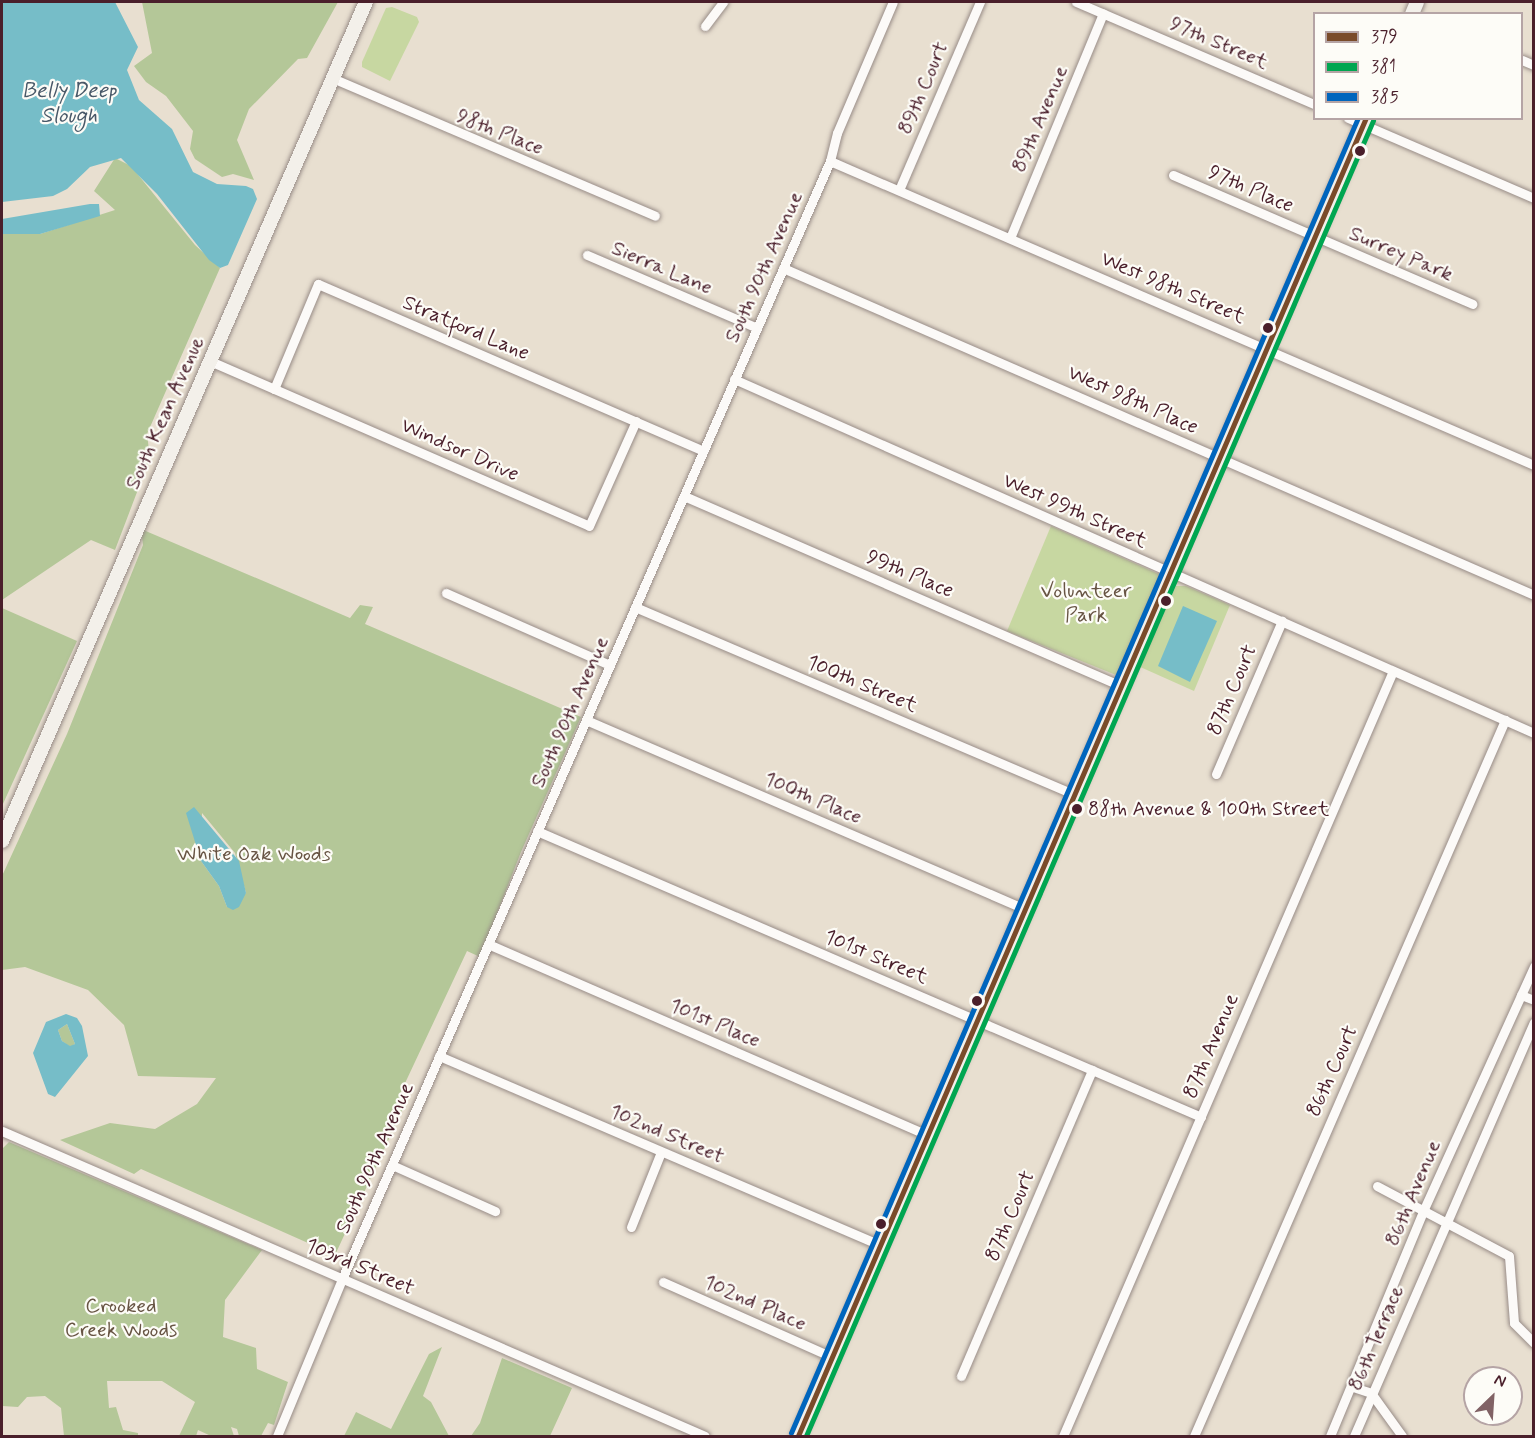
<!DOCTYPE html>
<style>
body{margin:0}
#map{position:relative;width:1535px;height:1438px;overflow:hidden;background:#e8dfd0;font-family:Mynerve,sans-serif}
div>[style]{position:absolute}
.green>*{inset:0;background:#c7d7a1}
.forest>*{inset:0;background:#b4c798}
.water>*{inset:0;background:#76bdc8}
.roads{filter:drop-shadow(0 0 2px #988c87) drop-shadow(0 0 2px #988c87)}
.street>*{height:9px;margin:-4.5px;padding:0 4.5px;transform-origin:4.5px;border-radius:4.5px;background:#fcfaf8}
.secondary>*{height:14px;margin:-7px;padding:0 7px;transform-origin:7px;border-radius:7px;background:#f3f0ea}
.bus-1>*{height:4.5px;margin:-2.25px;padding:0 2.25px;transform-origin:2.25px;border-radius:2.25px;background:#7a4b2a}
.bus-2>*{height:4.5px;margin:-2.25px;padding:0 2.25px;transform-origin:2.25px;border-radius:2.25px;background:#00a651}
.bus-3>*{height:4.5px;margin:-2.25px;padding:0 2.25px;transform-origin:2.25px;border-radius:2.25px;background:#0065bd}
.dots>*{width:16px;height:16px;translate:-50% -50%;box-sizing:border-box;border:3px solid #fdfcf7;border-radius:50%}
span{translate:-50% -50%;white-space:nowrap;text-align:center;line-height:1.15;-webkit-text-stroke:4.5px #fdfcf7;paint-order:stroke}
.bus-label{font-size:20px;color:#4a1f2b}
.left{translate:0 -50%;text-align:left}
.street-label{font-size:21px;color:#4a1f2b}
.park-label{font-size:21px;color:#675443}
.water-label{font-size:22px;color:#485868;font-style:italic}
.frame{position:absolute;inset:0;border:3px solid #4a1f2b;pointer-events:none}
.legend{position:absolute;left:1313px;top:12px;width:210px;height:108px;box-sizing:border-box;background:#fdfcf7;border:2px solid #b5a4a5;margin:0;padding:8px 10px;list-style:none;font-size:18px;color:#4a1f2b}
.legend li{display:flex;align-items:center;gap:12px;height:30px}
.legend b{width:30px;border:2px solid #b5a4a5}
.north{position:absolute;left:1463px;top:1366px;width:60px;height:60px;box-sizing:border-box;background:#fdfcf7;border:2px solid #b5a4a5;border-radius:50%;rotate:25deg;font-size:16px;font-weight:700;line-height:24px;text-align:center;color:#4a1f2b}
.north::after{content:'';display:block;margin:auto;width:21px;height:27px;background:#816265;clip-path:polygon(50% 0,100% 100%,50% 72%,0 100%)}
</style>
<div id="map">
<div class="green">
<i style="clip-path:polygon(392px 7px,417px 17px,419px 22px,390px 81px,362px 67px,362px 62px,386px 8px)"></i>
<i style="clip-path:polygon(1051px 526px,1161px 575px,1116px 675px,1007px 631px)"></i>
<i style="clip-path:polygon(1176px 586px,1186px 586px,1230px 605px,1194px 691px,1138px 666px)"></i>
</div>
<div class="forest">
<i style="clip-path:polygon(142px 2px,338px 2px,307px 58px,298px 59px,249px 109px,237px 140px,254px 180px,233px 174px,222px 177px,195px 159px,190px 149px,193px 131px,166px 96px,146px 82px,134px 66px,152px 53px)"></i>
<i style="clip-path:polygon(115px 158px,131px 166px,195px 245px,220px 268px,147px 434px,150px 458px,115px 550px,91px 540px,2px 600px,2px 234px,40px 234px,115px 210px,94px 191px)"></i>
<i style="clip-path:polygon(evenodd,141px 529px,350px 618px,360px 605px,373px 607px,365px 624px,581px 717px,521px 852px,480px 957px,467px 951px,399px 1096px,406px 1102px,335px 1255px,141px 1169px,134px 1174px,60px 1140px,110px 1123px,155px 1129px,197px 1104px,216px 1078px,138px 1076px,124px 1025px,88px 990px,25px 967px,2px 970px,2px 876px,67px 734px,143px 545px,141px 529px,202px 813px,235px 853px,246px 893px,227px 907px,219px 886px,201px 861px,202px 813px)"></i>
<i style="clip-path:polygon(2px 608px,77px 641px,2px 806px)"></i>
<i style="clip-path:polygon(67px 1024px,75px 1044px,70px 1047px,62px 1041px,58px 1030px)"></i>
<i style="clip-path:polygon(9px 1142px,262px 1250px,225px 1300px,223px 1337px,256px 1348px,257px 1369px,288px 1382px,274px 1425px,268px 1423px,261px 1436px,239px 1436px,237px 1429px,231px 1427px,234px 1436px,211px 1436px,198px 1430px,196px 1436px,179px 1436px,195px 1402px,162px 1381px,107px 1381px,109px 1408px,116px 1407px,123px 1430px,138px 1433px,138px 1436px,64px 1436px,61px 1408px,45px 1396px,27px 1397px,18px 1407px,2px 1406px,2px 1149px)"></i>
<i style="clip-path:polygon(442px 1347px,423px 1396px,431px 1402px,449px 1436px,344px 1436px,356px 1412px,391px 1429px,429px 1354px)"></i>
<i style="clip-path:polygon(502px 1358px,572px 1388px,550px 1436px,471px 1436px,480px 1423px)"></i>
</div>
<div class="water">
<i style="clip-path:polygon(2px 2px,115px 2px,138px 47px,127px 70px,139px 100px,172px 129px,193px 172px,217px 184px,246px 186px,253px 189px,257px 199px,228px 265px,220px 268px,209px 260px,157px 194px,121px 158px,90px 167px,67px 189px,53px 196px,2px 202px)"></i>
<i style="clip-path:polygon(90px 204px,99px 204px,100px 216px,40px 234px,2px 234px,2px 219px)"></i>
<i style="clip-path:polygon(1183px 606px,1217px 621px,1190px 682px,1158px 666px)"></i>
<i style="clip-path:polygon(194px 807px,239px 861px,246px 893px,239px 907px,233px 910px,227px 907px,219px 886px,201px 861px,186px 813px)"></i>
<i style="clip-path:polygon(evenodd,66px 1014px,77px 1018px,82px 1026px,88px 1056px,55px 1097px,48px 1094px,33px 1053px,46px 1022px,66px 1014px,67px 1024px,75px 1044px,70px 1046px,62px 1041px,58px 1030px,67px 1024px)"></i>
</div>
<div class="roads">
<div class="street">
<i style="left:1076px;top:2px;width:259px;rotate:23.2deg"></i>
<i style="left:705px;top:26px;width:30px;rotate:-53deg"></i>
<i style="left:1522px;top:60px;width:13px;rotate:23deg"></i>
<i style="left:332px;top:78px;width:351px;rotate:23.1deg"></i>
<i style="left:1348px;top:118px;width:202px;rotate:23.3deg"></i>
<i style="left:830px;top:161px;width:767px;rotate:23.36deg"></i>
<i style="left:1173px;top:175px;width:326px;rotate:23.3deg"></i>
<i style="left:899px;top:190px;width:205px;rotate:-66.7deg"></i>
<i style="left:1010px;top:238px;width:243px;rotate:-67.5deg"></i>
<i style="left:587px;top:255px;width:185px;rotate:23.2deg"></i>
<i style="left:783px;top:268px;width:819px;rotate:23.53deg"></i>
<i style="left:210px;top:361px;width:413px;rotate:23.5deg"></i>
<i style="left:589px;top:526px;width:115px;rotate:-65.9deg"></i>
<i style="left:734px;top:379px;width:875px;rotate:23.87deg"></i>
<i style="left:274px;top:389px;width:114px;rotate:-67.3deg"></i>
<i style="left:318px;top:284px;width:420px;rotate:23.4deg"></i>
<i style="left:684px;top:496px;width:477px;rotate:23.5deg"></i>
<i style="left:446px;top:593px;width:179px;rotate:23.7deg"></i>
<i style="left:635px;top:607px;width:478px;rotate:23.1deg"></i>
<i style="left:586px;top:720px;width:478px;rotate:23.3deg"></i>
<i style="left:1216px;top:774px;width:167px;rotate:-66.7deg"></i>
<i style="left:537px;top:831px;width:723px;rotate:23.3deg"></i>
<i style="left:488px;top:944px;width:480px;rotate:23.5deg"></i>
<i style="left:1521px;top:995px;width:14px;rotate:21deg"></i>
<i style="left:439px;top:1056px;width:481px;rotate:23.2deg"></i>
<i style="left:2px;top:1131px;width:766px;rotate:23.45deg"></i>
<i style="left:392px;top:1165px;width:113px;rotate:24.1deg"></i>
<i style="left:1377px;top:1186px;width:149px;rotate:27.9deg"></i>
<i style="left:1509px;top:1256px;width:67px;rotate:85.7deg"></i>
<i style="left:1514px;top:1323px;width:28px;rotate:45deg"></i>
<i style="left:631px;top:1227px;width:81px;rotate:-68.2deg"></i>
<i style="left:663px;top:1282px;width:185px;rotate:23.9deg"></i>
<i style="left:961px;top:1376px;width:333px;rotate:-66.8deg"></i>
<i style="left:1353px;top:1387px;width:19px;rotate:18deg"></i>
<i style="left:1371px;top:1393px;width:53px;rotate:54.2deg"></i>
<i style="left:277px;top:1436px;width:170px;rotate:-67.5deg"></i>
<i style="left:342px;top:1279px;width:1220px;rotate:-66.42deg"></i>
<i style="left:830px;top:161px;width:29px;rotate:-76deg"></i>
<i style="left:837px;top:133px;width:142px;rotate:-66.9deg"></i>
<i style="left:1063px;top:1436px;width:833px;rotate:-66.67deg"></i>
<i style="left:1194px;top:1436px;width:781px;rotate:-66.52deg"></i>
<i style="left:1330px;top:1436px;width:246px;rotate:-67.5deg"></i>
<i style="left:1424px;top:1209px;width:267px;rotate:-65.6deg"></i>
<i style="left:1354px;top:1436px;width:451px;rotate:-66.5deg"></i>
</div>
<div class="secondary">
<i style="left:1412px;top:14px;width:13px;rotate:-67deg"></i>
<i style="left:2px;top:841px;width:915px;rotate:-66.55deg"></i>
<i style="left:798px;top:1436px;width:1435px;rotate:-66.69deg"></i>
</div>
</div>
<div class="bus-1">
<i style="left:798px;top:1436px;width:1435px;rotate:-66.69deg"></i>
</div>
<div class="bus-2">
<i style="left:806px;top:1436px;width:1432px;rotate:-66.68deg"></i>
</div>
<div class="bus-3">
<i style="left:791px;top:1433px;width:1432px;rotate:-66.68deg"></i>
</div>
<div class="dots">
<i style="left:1360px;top:151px;background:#4a1f2b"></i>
<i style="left:1268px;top:328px;background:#4a1f2b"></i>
<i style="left:1166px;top:601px;background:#4a1f2b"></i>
<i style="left:1077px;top:809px;background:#4a1f2b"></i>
<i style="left:977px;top:1001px;background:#4a1f2b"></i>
<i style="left:881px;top:1224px;background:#4a1f2b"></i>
</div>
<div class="bus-label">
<span class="left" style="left:1088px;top:809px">88th Avenue &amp; 100th Street</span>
</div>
<div class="street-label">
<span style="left:1219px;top:43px;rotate:23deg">97th Street</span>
<span style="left:923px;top:88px;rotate:-67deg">89th Court</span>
<span style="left:1040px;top:119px;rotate:-67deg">89th Avenue</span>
<span style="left:500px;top:132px;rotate:22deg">98th Place</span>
<span style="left:1251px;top:189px;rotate:23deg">97th Place</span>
<span style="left:1401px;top:254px;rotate:23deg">Surrey Park</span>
<span style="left:764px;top:267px;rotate:-66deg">South 90th Avenue</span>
<span style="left:662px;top:268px;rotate:23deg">Sierra Lane</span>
<span style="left:1173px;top:288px;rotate:23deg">West 98th Street</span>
<span style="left:466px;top:328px;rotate:23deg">Stratford Lane</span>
<span style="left:1133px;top:400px;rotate:24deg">West 98th Place</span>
<span style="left:165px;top:413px;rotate:-66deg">South Kean Avenue</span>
<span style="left:460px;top:450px;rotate:24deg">Windsor Drive</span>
<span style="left:1075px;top:511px;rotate:24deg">West 99th Street</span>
<span style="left:910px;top:574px;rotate:23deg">99th Place</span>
<span style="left:862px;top:684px;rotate:23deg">100th Street</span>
<span style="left:1232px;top:690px;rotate:-67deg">87th Court</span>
<span style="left:570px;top:712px;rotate:-66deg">South 90th Avenue</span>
<span style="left:813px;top:798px;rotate:23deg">100th Place</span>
<span style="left:876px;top:957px;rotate:23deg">101st Street</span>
<span style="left:715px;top:1023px;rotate:23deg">101st Place</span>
<span style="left:1211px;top:1046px;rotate:-67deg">87th Avenue</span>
<span style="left:1332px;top:1071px;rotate:-66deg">86th Court</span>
<span style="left:667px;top:1134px;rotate:23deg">102nd Street</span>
<span style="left:375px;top:1158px;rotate:-66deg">South 90th Avenue</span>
<span style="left:1413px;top:1193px;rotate:-67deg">86th Avenue</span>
<span style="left:1010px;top:1216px;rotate:-67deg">87th Court</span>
<span style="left:360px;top:1267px;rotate:23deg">103rd Street</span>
<span style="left:755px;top:1303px;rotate:24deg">102nd Place</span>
<span style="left:1376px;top:1338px;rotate:-67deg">86th Terrace</span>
</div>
<div class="park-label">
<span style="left:1086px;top:603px">Volunteer<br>Park</span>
<span style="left:254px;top:854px">White Oak Woods</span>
<span style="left:121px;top:1318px">Crooked<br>Creek Woods</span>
</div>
<div class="water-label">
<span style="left:69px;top:104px">Belly Deep<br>Slough</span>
</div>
<div class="frame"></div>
<ul class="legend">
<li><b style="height:8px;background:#7a4b2a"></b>379</li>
<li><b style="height:8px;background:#00a651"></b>381</li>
<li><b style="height:8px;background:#0065bd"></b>385</li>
</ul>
<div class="north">N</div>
</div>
